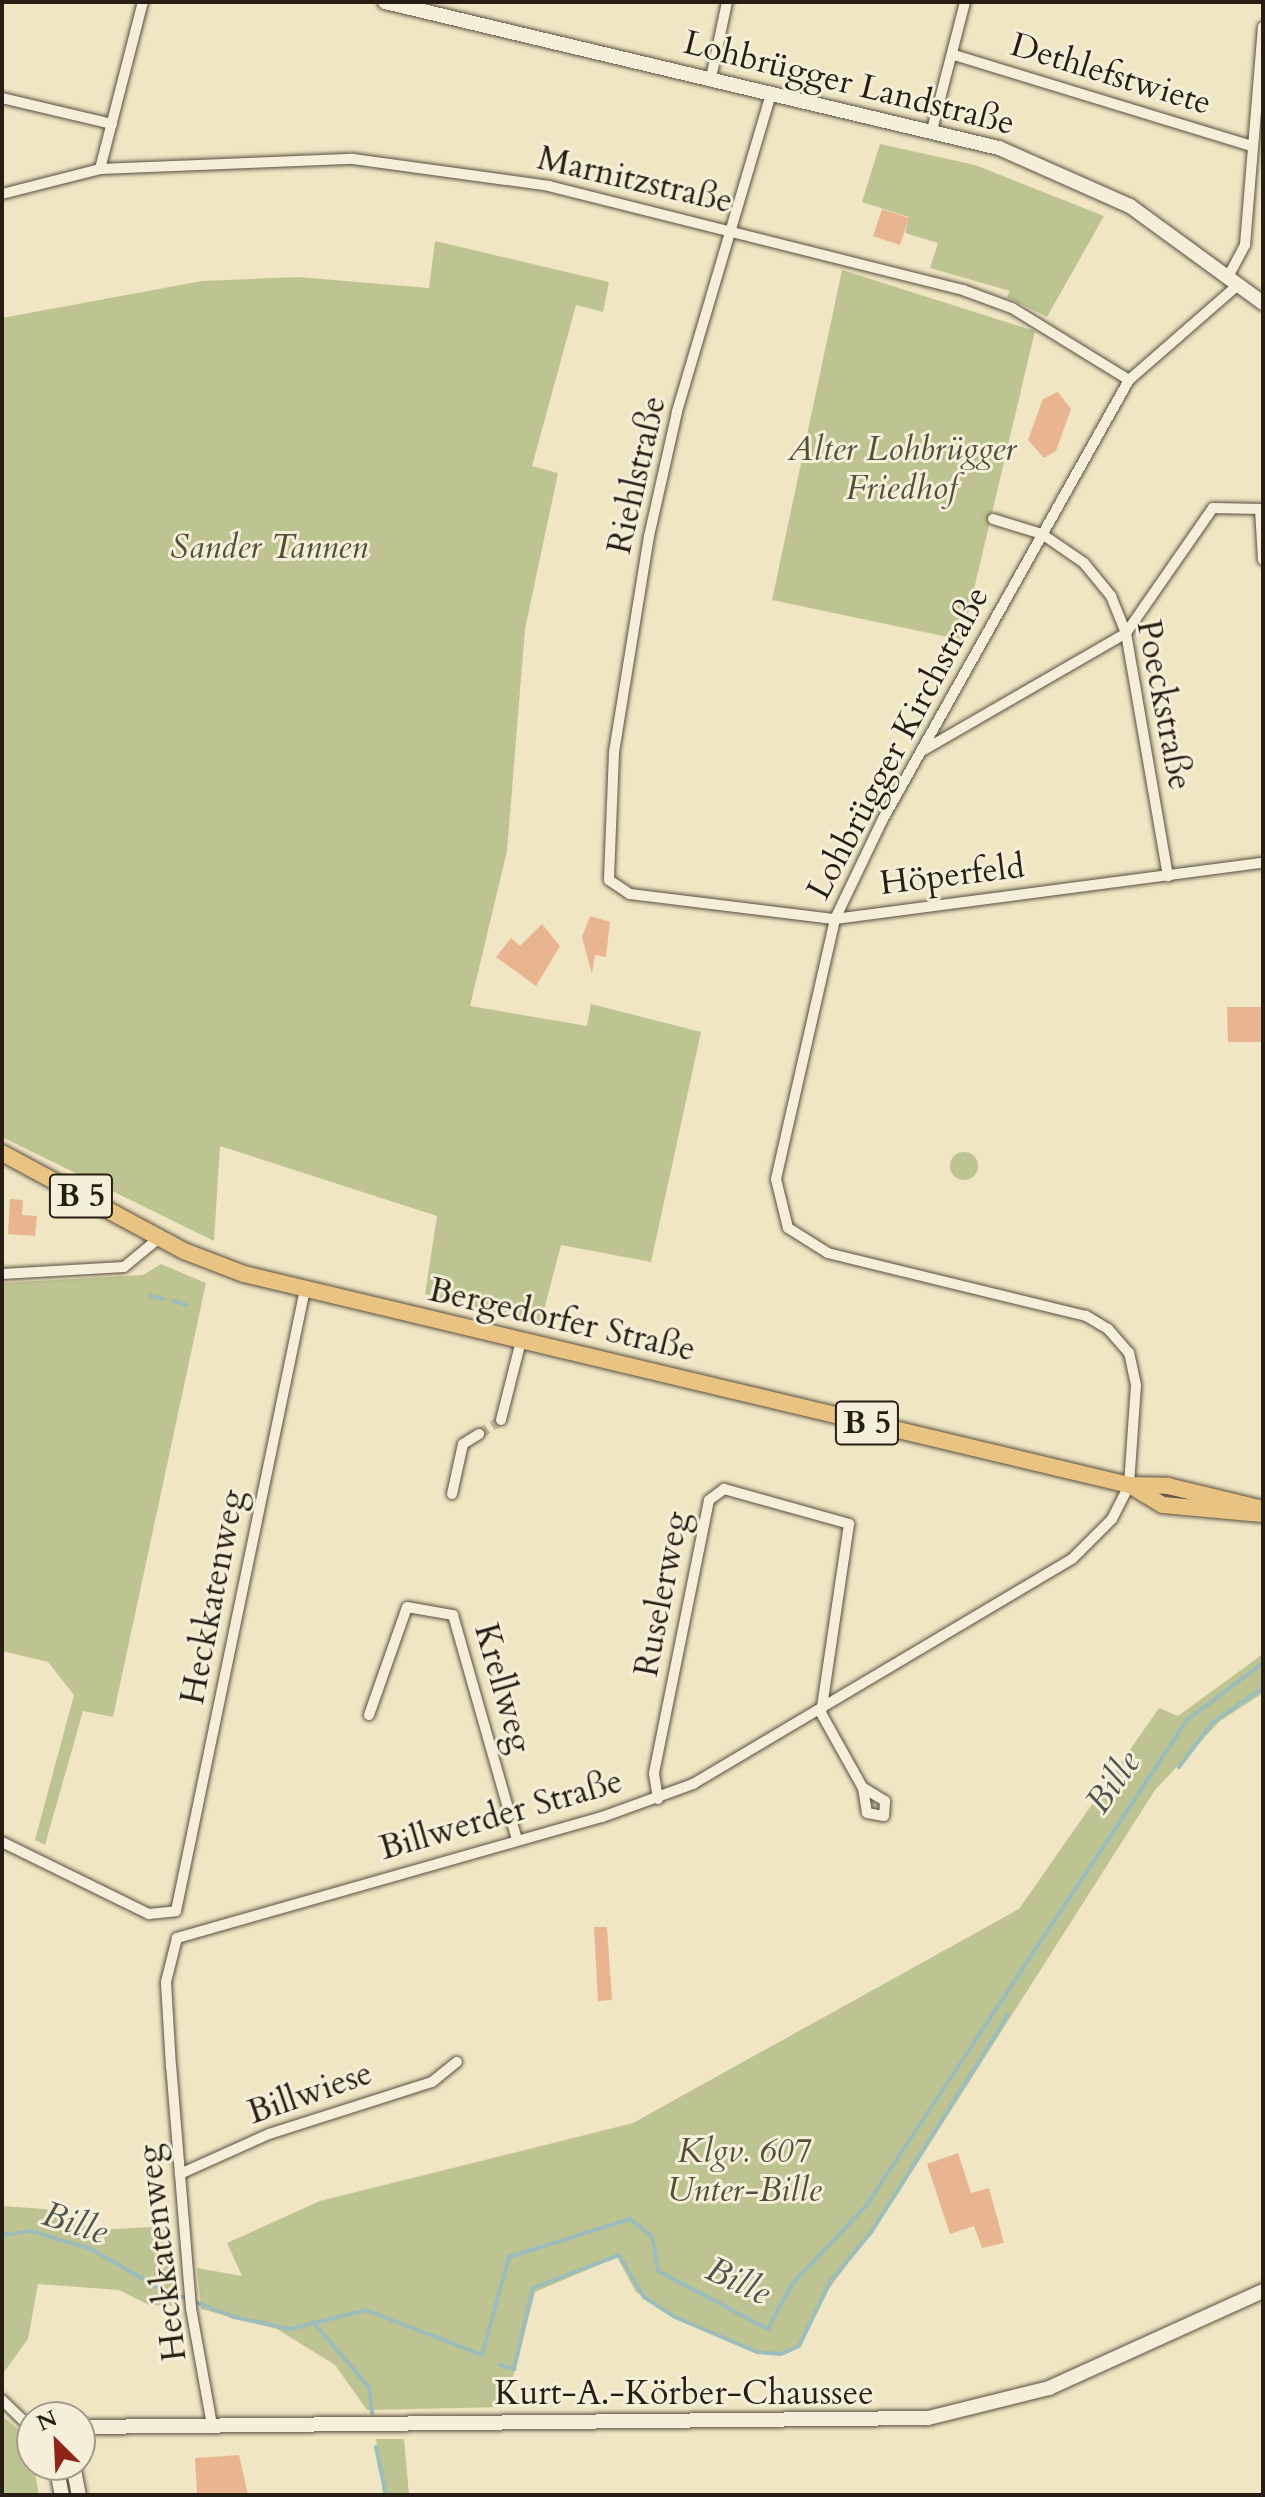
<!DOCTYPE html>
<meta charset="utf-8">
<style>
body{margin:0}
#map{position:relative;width:1265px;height:2497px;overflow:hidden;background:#f0e6c4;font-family:Cardo,serif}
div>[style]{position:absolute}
.green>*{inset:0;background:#bdc491}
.round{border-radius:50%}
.stream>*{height:4px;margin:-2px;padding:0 2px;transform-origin:2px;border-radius:2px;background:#9dbdbc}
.building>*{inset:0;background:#e9b591}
.street-tunnel>*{height:10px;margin-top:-5px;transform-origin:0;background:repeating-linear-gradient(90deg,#c8bea1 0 10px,transparent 0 15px)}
.roads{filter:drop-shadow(0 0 2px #594f3f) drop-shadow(0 0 2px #594f3f)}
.street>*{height:10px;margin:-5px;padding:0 5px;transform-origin:5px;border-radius:5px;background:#f5efd9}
.secondary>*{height:14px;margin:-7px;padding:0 7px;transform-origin:7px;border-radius:7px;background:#f5efd9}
.primary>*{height:16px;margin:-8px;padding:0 8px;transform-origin:8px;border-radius:8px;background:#e8c382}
span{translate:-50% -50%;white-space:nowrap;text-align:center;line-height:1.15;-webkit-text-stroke:6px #f5efd9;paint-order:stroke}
.shield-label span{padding:2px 6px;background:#f5efd9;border:2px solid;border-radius:6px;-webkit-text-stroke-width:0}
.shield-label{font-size:32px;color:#271d13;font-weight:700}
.street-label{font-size:34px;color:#271d13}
.park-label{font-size:34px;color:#544f39;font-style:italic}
.water-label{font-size:36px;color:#50554e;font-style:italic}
.frame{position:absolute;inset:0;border:4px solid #271d13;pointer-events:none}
.north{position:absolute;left:16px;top:2401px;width:80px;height:80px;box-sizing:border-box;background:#f5efd9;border:2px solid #a39b8a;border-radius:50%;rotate:336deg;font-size:22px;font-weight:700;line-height:32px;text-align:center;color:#271d13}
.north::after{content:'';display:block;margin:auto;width:28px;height:36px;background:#8f2418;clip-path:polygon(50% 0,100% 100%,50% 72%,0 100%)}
</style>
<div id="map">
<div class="green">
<i style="clip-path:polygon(880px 144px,975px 165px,1104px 216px,1047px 317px,1007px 297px,1010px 291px,930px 268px,938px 243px,905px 233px,909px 217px,862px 202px)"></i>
<i style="clip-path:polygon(435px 241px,609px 282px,603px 312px,576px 305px,532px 466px,558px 473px,525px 629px,507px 851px,470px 1006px,587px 1026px,591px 1004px,701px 1032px,651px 1262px,561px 1245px,540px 1325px,425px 1294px,437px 1216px,220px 1146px,214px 1241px,2px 1137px,2px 318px,202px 281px,298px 277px,429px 288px)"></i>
<i style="clip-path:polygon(842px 270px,1035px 331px,962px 640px,772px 600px)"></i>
<i class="round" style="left:950px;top:1152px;width:28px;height:28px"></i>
<i style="clip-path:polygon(161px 1264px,206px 1283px,113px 1717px,83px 1711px,45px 1845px,35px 1840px,74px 1695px,48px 1662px,2px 1651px,2px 1283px,143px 1275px)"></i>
<i style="clip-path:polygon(1263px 1654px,1263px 1693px,1220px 1721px,1155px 1790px,896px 2197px,829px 2289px,800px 2347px,781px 2356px,756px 2353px,674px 2318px,636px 2292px,617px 2257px,535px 2292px,505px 2407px,367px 2410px,335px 2365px,277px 2329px,201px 2309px,197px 2268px,242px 2276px,227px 2243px,320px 2201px,633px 2123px,1019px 1909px,1159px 1708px,1178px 1716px)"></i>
<i style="clip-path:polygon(2px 2206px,45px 2209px,98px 2230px,170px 2226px,178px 2306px,149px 2305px,119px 2290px,38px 2284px,28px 2339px,4px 2372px)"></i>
<i style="clip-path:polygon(2px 2416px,29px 2438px,39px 2495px,2px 2495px)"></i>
<i style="clip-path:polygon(376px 2439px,404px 2439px,409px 2495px,383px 2495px)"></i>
</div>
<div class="stream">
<i style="left:151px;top:1296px;width:12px;rotate:14deg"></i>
<i style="left:174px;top:1301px;width:14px;rotate:17deg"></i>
<i style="left:1179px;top:1767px;width:55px;rotate:-53.1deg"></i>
<i style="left:1212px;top:1723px;width:62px;rotate:-34.5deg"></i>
<i style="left:2px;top:2235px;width:29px;rotate:-8deg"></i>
<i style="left:31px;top:2231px;width:63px;rotate:16.7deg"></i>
<i style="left:91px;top:2249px;width:78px;rotate:29.8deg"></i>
<i style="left:159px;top:2288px;width:80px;rotate:21.1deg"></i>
<i style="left:234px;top:2317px;width:57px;rotate:12.1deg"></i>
<i style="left:290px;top:2329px;width:78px;rotate:-14deg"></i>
<i style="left:366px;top:2310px;width:124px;rotate:21.2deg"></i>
<i style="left:482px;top:2355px;width:102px;rotate:-74.6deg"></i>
<i style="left:509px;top:2257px;width:127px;rotate:-17.4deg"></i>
<i style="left:630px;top:2219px;width:28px;rotate:38deg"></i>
<i style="left:652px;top:2236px;width:36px;rotate:80deg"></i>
<i style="left:658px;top:2271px;width:124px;rotate:27.8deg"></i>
<i style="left:768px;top:2329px;width:51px;rotate:-61.9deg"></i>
<i style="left:792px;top:2284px;width:108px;rotate:-46.5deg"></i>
<i style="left:866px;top:2206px;width:582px;rotate:-56.56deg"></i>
<i style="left:1187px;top:1720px;width:95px;rotate:-36.9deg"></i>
<i style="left:313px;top:2322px;width:86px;rotate:49.3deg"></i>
<i style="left:369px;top:2387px;width:26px;rotate:83deg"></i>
<i style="left:500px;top:2365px;width:15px;rotate:16deg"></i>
<i style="left:514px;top:2369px;width:83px;rotate:-76.8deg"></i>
<i style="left:533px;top:2288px;width:92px;rotate:-21deg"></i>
<i style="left:619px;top:2255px;width:49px;rotate:59.2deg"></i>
<i style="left:644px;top:2297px;width:37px;rotate:33deg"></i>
<i style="left:675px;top:2317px;width:89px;rotate:23.1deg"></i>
<i style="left:757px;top:2352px;width:24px;rotate:5deg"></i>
<i style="left:781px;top:2354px;width:20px;rotate:-24deg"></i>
<i style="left:799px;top:2346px;width:71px;rotate:-64.2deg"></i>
<i style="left:830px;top:2282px;width:66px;rotate:-50.5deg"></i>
<i style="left:872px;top:2231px;width:255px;rotate:-57.8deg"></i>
<i style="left:376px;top:2447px;width:49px;rotate:78.2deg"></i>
</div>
<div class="building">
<i style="clip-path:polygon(882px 209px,909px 218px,900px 245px,873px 236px)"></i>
<i style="clip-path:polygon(1058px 392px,1071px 409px,1056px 451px,1044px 458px,1028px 440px,1043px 399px)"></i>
<i style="clip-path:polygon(590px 916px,610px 922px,606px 957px,595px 955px,592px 974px,582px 937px)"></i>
<i style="clip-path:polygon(542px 924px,560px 946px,536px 986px,496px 957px,511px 938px,520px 946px)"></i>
<i style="clip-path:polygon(1227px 1007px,1262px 1007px,1263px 1042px,1228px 1042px)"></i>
<i style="clip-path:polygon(10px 1199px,23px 1200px,22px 1215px,37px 1216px,35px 1236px,8px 1234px)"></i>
<i style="clip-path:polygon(594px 1927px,607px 1927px,612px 2000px,598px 2001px)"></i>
<i style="clip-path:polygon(958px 2153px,971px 2193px,989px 2188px,1004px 2243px,982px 2248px,974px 2226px,950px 2234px,927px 2164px)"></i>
<i style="clip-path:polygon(239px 2455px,248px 2495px,197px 2495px,195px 2458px)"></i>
</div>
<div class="street-tunnel">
<i style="left:479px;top:1434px;width:26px;rotate:-32deg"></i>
</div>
<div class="roads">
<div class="street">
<i style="left:954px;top:55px;width:311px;rotate:17deg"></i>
<i style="left:711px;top:78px;width:78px;rotate:-78.1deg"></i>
<i style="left:771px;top:94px;width:332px;rotate:106.5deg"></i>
<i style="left:677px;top:412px;width:127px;rotate:102.7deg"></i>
<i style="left:649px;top:536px;width:220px;rotate:99.2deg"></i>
<i style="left:614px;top:753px;width:127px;rotate:92.3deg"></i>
<i style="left:609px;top:880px;width:25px;rotate:34deg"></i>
<i style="left:630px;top:894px;width:207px;rotate:7deg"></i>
<i style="left:835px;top:919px;width:432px;rotate:-7.5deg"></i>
<i style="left:2px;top:98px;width:113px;rotate:13.3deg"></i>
<i style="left:932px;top:130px;width:132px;rotate:-75.5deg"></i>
<i style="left:100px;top:169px;width:253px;rotate:-2.3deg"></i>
<i style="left:353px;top:159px;width:198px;rotate:7.8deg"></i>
<i style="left:549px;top:186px;width:427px;rotate:14.1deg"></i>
<i style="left:963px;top:290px;width:52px;rotate:20.2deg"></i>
<i style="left:1012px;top:308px;width:137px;rotate:31.6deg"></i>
<i style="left:2px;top:194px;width:101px;rotate:-14.3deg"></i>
<i style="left:100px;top:169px;width:172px;rotate:-75.6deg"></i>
<i style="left:1229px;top:275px;width:34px;rotate:-62deg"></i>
<i style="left:1245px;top:245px;width:219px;rotate:-85.3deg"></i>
<i style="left:1260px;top:509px;width:51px;rotate:86.6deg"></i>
<i style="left:993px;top:519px;width:51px;rotate:17deg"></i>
<i style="left:1042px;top:534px;width:51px;rotate:34.6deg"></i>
<i style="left:1084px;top:563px;width:43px;rotate:50.7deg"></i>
<i style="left:1111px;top:596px;width:40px;rotate:68deg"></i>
<i style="left:1126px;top:633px;width:247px;rotate:80.2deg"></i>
<i style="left:922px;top:751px;width:236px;rotate:-30deg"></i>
<i style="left:1126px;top:633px;width:152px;rotate:-55.2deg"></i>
<i style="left:1213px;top:508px;width:50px;rotate:1.1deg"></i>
<i style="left:2px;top:1274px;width:122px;rotate:-3.3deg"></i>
<i style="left:124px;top:1267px;width:45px;rotate:-39.6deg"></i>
<i style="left:501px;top:1420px;width:81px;rotate:-75.8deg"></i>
<i style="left:452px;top:1494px;width:51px;rotate:-77.6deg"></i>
<i style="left:463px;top:1444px;width:19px;rotate:-32deg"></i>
<i style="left:369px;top:1715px;width:114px;rotate:-70.6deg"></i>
<i style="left:407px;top:1607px;width:47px;rotate:9.9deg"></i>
<i style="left:453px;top:1615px;width:234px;rotate:74.1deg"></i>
<i style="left:658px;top:1799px;width:26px;rotate:-99deg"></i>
<i style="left:654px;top:1773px;width:278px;rotate:-78.6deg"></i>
<i style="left:709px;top:1500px;width:19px;rotate:-36deg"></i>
<i style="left:724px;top:1489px;width:130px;rotate:15.6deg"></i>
<i style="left:849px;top:1524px;width:191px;rotate:98.4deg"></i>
<i style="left:821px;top:1713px;width:86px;rotate:60.8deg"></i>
<i style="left:863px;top:1788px;width:25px;rotate:81deg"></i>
<i style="left:867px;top:1813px;width:17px;rotate:10deg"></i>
<i style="left:884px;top:1816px;width:15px;rotate:-86deg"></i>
<i style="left:885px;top:1801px;width:26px;rotate:-149deg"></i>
<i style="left:2px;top:1842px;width:164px;rotate:26.1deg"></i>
<i style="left:149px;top:1914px;width:27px;rotate:-6deg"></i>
<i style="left:176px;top:1911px;width:635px;rotate:-78.28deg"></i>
<i style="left:180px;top:2174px;width:98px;rotate:-24.2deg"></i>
<i style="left:269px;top:2134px;width:171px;rotate:-17.7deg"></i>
<i style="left:432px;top:2082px;width:32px;rotate:-39deg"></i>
<i style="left:2px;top:2400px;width:42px;rotate:44deg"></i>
<i style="left:212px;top:2425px;width:119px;rotate:-100.2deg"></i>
<i style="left:191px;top:2308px;width:242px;rotate:-94.7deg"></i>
<i style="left:171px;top:2067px;width:85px;rotate:-93.4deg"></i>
<i style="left:166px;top:1982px;width:45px;rotate:-76deg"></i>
<i style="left:177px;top:1938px;width:442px;rotate:-15.9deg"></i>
<i style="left:602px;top:1817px;width:97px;rotate:-19.9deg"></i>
<i style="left:693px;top:1784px;width:441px;rotate:-30.7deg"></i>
<i style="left:1072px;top:1559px;width:57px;rotate:-45deg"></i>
<i style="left:1112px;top:1519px;width:38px;rotate:-63deg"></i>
<i style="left:1129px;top:1485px;width:100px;rotate:-86deg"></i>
<i style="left:1136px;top:1385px;width:33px;rotate:-102deg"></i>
<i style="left:1129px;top:1353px;width:32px;rotate:-131deg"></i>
<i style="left:1108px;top:1329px;width:26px;rotate:-149deg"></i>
<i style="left:1086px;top:1316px;width:266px;rotate:-166.3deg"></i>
<i style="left:828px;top:1253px;width:47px;rotate:-148deg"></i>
<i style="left:788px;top:1228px;width:50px;rotate:-103.8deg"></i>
<i style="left:776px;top:1179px;width:267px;rotate:-77.2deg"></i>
<i style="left:835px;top:919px;width:111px;rotate:-64.4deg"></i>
<i style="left:883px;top:819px;width:503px;rotate:-60.74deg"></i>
<i style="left:1129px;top:380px;width:146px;rotate:-41.1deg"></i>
</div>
<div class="secondary">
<i style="left:385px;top:2px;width:631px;rotate:13.38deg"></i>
<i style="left:999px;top:148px;width:143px;rotate:23.9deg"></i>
<i style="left:1130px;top:206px;width:165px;rotate:36.1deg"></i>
<i style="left:80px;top:2427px;width:848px;rotate:-0.61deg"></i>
<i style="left:928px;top:2418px;width:125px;rotate:-13.9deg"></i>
<i style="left:1049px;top:2388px;width:235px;rotate:-24.4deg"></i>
<i style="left:56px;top:2465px;width:31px;rotate:79deg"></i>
<i style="left:73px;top:2465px;width:31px;rotate:79deg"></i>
</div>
<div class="primary">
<i style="left:2px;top:1153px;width:207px;rotate:28.3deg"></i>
<i style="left:184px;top:1251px;width:64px;rotate:21deg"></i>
<i style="left:244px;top:1274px;width:910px;rotate:13.41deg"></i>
<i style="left:1129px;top:1485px;width:39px;rotate:1deg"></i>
<i style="left:1168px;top:1486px;width:98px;rotate:13.6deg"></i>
<i style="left:1131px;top:1486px;width:37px;rotate:31deg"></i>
<i style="left:1163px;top:1505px;width:99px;rotate:5.2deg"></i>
</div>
</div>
<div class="shield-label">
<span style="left:81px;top:1196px">B 5</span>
<span style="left:867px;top:1423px">B 5</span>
</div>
<div class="street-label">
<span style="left:1111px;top:74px;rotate:17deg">Dethlefstwiete</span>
<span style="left:849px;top:83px;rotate:14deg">Lohbrügger Landstraße</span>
<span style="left:635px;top:180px;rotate:13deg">Marnitzstraße</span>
<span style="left:637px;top:475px;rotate:-77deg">Riehlstraße</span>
<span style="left:1164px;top:705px;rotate:79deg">Poeckstraße</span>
<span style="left:898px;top:743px;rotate:-62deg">Lohbrügger Kirchstraße</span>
<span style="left:952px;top:875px;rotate:-7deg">Höperfeld</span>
<span style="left:562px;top:1320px;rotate:13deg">Bergedorfer Straße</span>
<span style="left:662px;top:1594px;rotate:-79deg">Ruselerweg</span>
<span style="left:213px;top:1597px;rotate:-79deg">Heckkatenweg</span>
<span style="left:503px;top:1688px;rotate:74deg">Krellweg</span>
<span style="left:501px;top:1815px;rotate:-16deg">Billwerder Straße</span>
<span style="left:310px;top:2093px;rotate:-19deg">Billwiese</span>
<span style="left:162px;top:2253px;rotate:-97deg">Heckkatenweg</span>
<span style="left:684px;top:2394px">Kurt-A.-Körber-Chaussee</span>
</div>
<div class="park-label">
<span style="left:902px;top:469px">Alter Lohbrügger<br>Friedhof</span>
<span style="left:269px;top:548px">Sander Tannen</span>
<span style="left:744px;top:2171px">Klgv. 607<br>Unter-Bille</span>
</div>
<div class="water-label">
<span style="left:1113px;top:1782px;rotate:-55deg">Bille</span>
<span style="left:75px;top:2223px;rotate:18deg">Bille</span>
<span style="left:738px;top:2281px;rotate:25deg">Bille</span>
</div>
<div class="frame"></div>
<div class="north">N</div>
</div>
